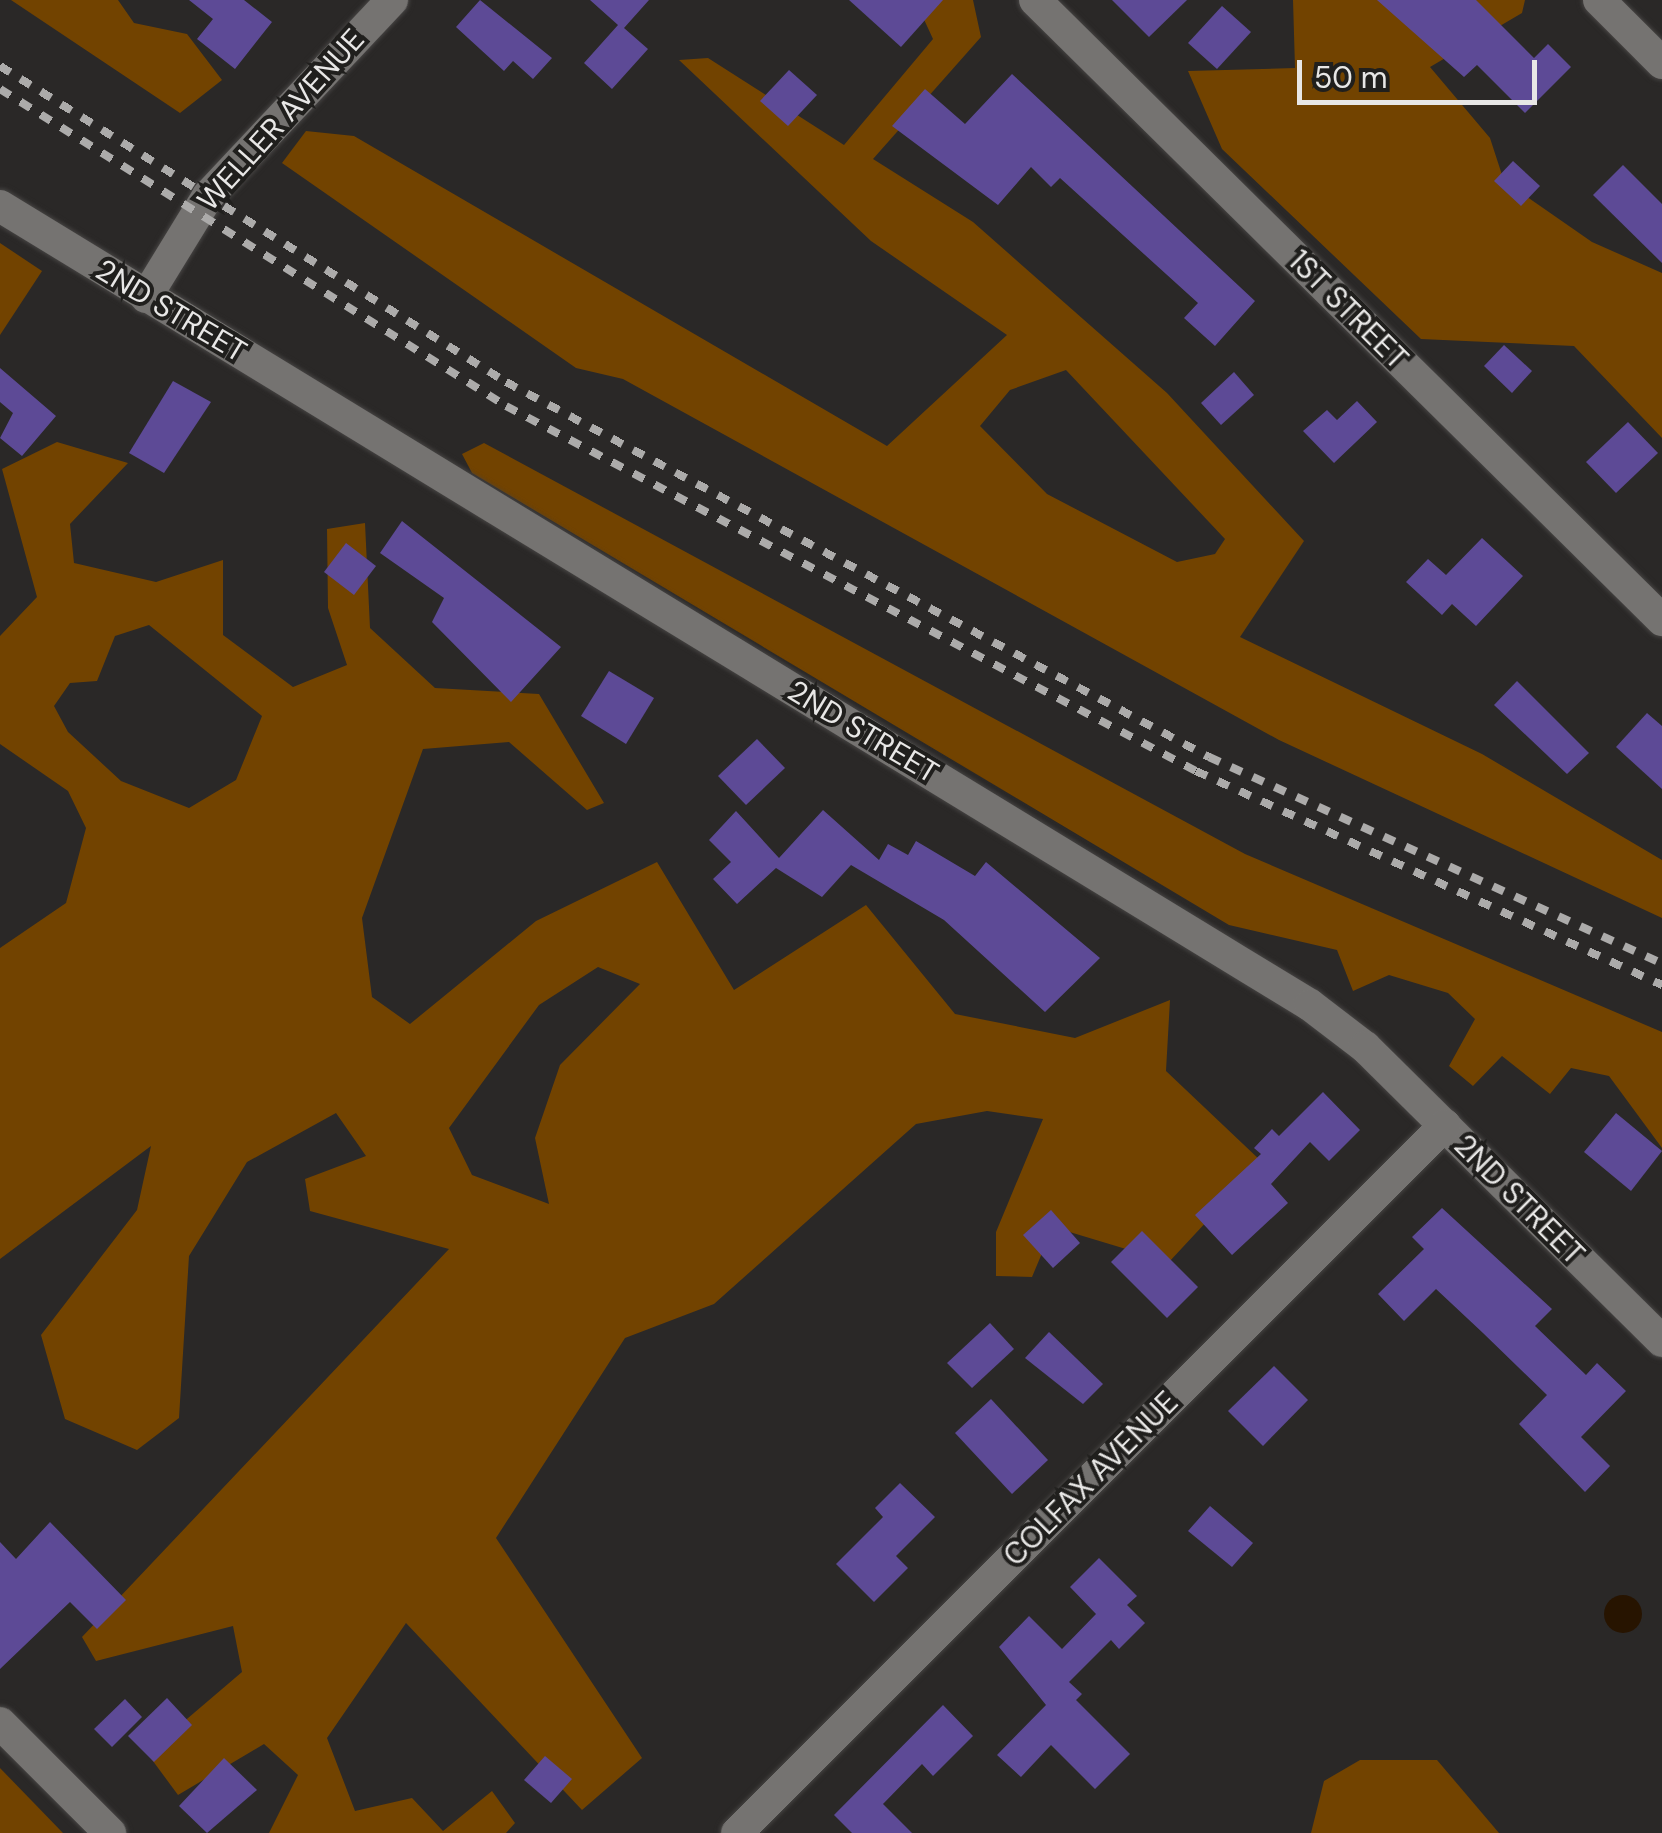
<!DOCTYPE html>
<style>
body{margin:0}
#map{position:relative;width:1662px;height:1833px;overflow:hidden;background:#2a2827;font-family:"DM Sans",sans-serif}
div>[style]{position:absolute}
.forest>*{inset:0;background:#724300}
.water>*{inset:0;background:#271400}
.round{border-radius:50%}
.building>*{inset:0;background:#5d4a96}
.roads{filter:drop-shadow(0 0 2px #464443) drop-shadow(0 0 2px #464443)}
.minor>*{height:32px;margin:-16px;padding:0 16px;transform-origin:16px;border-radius:16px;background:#757371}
.rail>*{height:8px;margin-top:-4px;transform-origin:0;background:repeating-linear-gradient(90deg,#acabaa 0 12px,transparent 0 24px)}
span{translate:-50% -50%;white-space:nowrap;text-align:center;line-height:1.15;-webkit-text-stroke:8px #201f1d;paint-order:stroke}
.street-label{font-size:30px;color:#e8e7e6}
.scale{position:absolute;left:1297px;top:60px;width:240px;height:45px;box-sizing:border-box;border:5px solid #e8e7e6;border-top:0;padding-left:12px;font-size:30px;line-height:35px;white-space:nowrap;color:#e8e7e6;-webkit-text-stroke:8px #201f1d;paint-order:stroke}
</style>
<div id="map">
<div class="forest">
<i style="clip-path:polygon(11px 0,118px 0,134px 23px,187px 34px,222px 80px,180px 113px)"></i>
<i style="clip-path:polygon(evenodd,915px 0,973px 0,981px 37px,873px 159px,973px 222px,1167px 393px,1304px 541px,1240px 637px,1482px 754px,1662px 860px,1662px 918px,1279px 740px,623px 379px,576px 368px,282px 163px,306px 131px,354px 136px,887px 446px,1007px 335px,871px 241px,679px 60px,708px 58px,844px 145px,933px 39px,915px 0,1066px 370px,1225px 539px,1215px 554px,1177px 562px,1047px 494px,980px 426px,1010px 390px,1066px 370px)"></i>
<i style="clip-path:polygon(1293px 0,1525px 0,1522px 13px,1430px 67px,1490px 138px,1504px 181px,1592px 242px,1662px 273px,1662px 438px,1574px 346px,1421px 339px,1222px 149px,1188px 71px,1295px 68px)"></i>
<i style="clip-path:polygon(0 243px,42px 271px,0 335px)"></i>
<i style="clip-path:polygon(evenodd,57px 442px,128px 463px,70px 524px,74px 563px,156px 582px,223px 560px,223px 635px,293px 687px,347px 665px,328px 608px,327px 529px,365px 523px,370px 628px,435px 688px,539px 694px,604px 803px,587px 810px,509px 742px,423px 749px,362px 918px,372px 997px,410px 1024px,536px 921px,657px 862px,734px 990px,866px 905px,955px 1014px,1075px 1038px,1170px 1000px,1166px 1071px,1262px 1162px,1169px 1262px,1053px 1227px,1032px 1277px,996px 1276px,996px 1232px,1043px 1119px,987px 1111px,916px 1124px,714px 1304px,625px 1338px,496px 1538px,642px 1758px,582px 1810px,406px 1623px,327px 1738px,355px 1811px,412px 1798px,443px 1831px,492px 1791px,515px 1823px,506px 1833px,269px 1833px,298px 1775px,264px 1744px,178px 1795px,147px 1753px,242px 1672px,233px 1626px,96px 1661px,82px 1637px,449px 1249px,310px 1211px,305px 1179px,366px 1156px,336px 1113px,247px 1162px,189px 1256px,179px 1418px,137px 1450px,65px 1419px,41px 1335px,137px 1210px,151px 1146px,0 1259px,0 948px,66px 903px,86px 828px,68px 791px,0 744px,0 636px,37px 597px,2px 469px,57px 442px,149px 625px,262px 716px,236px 780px,189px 808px,121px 781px,68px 732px,54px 706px,70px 683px,97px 681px,115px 636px,149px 625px,57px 442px,598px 967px,640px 984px,560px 1065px,535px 1138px,549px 1204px,472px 1175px,449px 1128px,539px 1005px,598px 967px)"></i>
<i style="clip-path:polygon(484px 443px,1245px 854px,1662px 1032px,1662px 1148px,1609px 1076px,1571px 1068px,1550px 1094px,1502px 1056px,1473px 1086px,1449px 1066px,1475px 1019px,1448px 993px,1389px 975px,1353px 991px,1337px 950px,1229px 925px,472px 473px,462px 454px)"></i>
<i style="clip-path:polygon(1360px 1760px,1437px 1760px,1499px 1833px,1311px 1833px,1324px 1781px)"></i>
<i style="clip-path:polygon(0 1768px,63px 1833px,0 1833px)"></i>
</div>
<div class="water">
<i class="round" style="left:1604px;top:1595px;width:38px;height:38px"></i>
</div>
<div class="building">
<i style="clip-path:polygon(189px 0,244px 0,272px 22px,235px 69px,197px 39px,213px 19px)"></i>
<i style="clip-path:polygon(480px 0,552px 58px,533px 79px,513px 61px,504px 71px,456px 27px)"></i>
<i style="clip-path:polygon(590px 0,649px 0,624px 28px,648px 49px,612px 89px,584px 63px,618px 25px)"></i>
<i style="clip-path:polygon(849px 0,943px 0,901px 47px)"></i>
<i style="clip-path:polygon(1112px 0,1187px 0,1149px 37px)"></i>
<i style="clip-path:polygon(1377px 0,1476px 0,1534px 58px,1548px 44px,1571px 67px,1525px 113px,1477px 65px,1464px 77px)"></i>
<i style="clip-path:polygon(1222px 6px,1251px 32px,1217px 69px,1188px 43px)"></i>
<i style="clip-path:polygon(789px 70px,817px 95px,788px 126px,760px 101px)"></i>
<i style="clip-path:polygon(1012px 74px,1255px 301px,1215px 346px,1184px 318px,1198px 303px,1060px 178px,1051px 187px,1031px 167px,998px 205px,892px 126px,925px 89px,965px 124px)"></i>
<i style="clip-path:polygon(1513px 161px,1540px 186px,1521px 206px,1494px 181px)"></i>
<i style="clip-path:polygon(1623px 165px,1662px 204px,1662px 263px,1593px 195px)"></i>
<i style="clip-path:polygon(1504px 345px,1532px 371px,1512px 393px,1484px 366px)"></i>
<i style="clip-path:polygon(0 368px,56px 416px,22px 456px,0 438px,13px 413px,0 402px)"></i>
<i style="clip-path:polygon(1234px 372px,1254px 395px,1221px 425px,1201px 403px)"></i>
<i style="clip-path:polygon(173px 381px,211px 402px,164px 473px,129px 453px)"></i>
<i style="clip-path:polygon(1357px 401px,1377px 422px,1334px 463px,1303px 431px,1327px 410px,1337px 420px)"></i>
<i style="clip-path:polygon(1628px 422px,1658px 453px,1616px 493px,1586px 462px)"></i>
<i style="clip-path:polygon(402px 521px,561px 647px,511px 702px,432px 622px,444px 598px,380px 553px)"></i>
<i style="clip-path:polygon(1482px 538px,1523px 576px,1476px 626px,1452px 604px,1442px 615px,1406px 582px,1428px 559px,1446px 575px)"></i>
<i style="clip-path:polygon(346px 543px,376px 566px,354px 595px,324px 572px)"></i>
<i style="clip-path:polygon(609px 671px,654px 698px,626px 744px,581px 716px)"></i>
<i style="clip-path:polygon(1517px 681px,1589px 753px,1567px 774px,1494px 705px)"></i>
<i style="clip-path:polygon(1647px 713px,1662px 726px,1662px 789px,1616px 747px)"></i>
<i style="clip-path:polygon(757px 739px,785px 768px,746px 805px,718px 776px)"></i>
<i style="clip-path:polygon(823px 810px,879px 860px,888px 844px,908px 855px,916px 841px,975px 876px,986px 862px,1100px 958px,1045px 1012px,944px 920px,851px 865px,822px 897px,776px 868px,737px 904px,713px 879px,731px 862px,709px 840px,736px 811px,779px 858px)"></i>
<i style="clip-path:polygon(1323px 1092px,1360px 1130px,1329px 1161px,1310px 1142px,1271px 1184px,1288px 1203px,1232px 1255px,1195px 1215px,1261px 1154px,1254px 1148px,1272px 1129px,1279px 1136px)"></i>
<i style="clip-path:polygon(1616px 1113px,1662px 1151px,1631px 1191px,1584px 1152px)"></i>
<i style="clip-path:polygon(1442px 1208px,1552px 1309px,1535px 1326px,1586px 1375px,1597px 1363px,1626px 1391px,1581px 1437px,1610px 1466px,1585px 1492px,1519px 1424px,1547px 1395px,1483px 1333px,1436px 1289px,1404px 1321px,1378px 1294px,1424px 1249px,1412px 1237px)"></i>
<i style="clip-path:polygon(1051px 1210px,1080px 1243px,1053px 1268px,1023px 1235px)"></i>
<i style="clip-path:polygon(1142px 1231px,1198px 1287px,1167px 1318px,1111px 1262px)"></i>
<i style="clip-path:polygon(990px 1323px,1014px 1349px,972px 1388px,947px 1363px)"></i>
<i style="clip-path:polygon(1049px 1332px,1103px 1384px,1083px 1404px,1025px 1358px)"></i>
<i style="clip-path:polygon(1274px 1366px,1308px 1400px,1263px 1446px,1228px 1411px)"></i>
<i style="clip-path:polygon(991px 1399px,1048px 1460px,1012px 1494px,955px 1433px)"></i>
<i style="clip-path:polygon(900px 1483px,935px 1517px,896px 1556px,908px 1568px,874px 1602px,836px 1564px,883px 1517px,875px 1508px)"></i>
<i style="clip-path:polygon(1210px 1506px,1253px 1543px,1232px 1567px,1188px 1531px)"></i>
<i style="clip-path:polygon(50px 1522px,126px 1600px,97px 1629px,70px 1602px,0 1669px,0 1542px,16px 1559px)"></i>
<i style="clip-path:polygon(1099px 1558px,1137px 1596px,1127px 1605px,1145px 1623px,1119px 1649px,1111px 1640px,1069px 1682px,1082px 1694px,1076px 1700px,1130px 1754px,1095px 1789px,1051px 1745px,1021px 1777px,997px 1755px,1046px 1705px,999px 1647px,1029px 1616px,1062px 1649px,1096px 1614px,1070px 1587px)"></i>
<i style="clip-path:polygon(167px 1698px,192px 1725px,154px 1762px,128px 1736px)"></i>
<i style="clip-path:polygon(125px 1699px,142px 1717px,112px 1747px,94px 1729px)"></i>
<i style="clip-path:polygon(943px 1705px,973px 1736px,933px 1776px,922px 1764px,883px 1804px,912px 1833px,852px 1833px,834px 1815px)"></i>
<i style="clip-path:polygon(545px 1756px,572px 1779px,551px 1803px,524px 1780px)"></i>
<i style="clip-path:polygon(224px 1758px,257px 1790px,207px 1833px,179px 1806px)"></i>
</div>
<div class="roads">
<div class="minor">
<i style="left:1035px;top:0;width:882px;rotate:44.68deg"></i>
<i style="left:1599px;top:0;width:89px;rotate:45deg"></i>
<i style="left:0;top:206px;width:1534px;rotate:31.38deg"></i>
<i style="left:1310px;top:1005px;width:69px;rotate:37.4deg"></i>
<i style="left:1365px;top:1047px;width:418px;rotate:44.7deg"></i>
<i style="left:146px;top:297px;width:119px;rotate:-58.5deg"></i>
<i style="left:208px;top:196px;width:269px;rotate:-46.8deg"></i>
<i style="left:0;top:1723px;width:156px;rotate:45deg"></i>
<i style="left:737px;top:1833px;width:1001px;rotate:-45deg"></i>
</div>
</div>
<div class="rail">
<i style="left:0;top:66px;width:597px;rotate:31.99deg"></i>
<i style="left:506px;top:382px;width:797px;rotate:28.08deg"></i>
<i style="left:1209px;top:757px;width:498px;rotate:24.5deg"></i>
<i style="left:0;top:89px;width:597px;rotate:32.07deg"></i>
<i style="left:506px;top:406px;width:781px;rotate:27.88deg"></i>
<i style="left:1196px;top:771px;width:513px;rotate:24.67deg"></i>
</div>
<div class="street-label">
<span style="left:281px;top:120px;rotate:-48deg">WELLER AVENUE</span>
<span style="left:1348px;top:310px;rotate:45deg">1ST STREET</span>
<span style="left:171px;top:311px;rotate:31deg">2ND STREET</span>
<span style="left:863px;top:732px;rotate:31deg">2ND STREET</span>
<span style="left:1519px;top:1200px;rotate:45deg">2ND STREET</span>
<span style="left:1091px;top:1479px;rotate:-45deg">COLFAX AVENUE</span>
</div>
<div class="scale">50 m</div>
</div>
